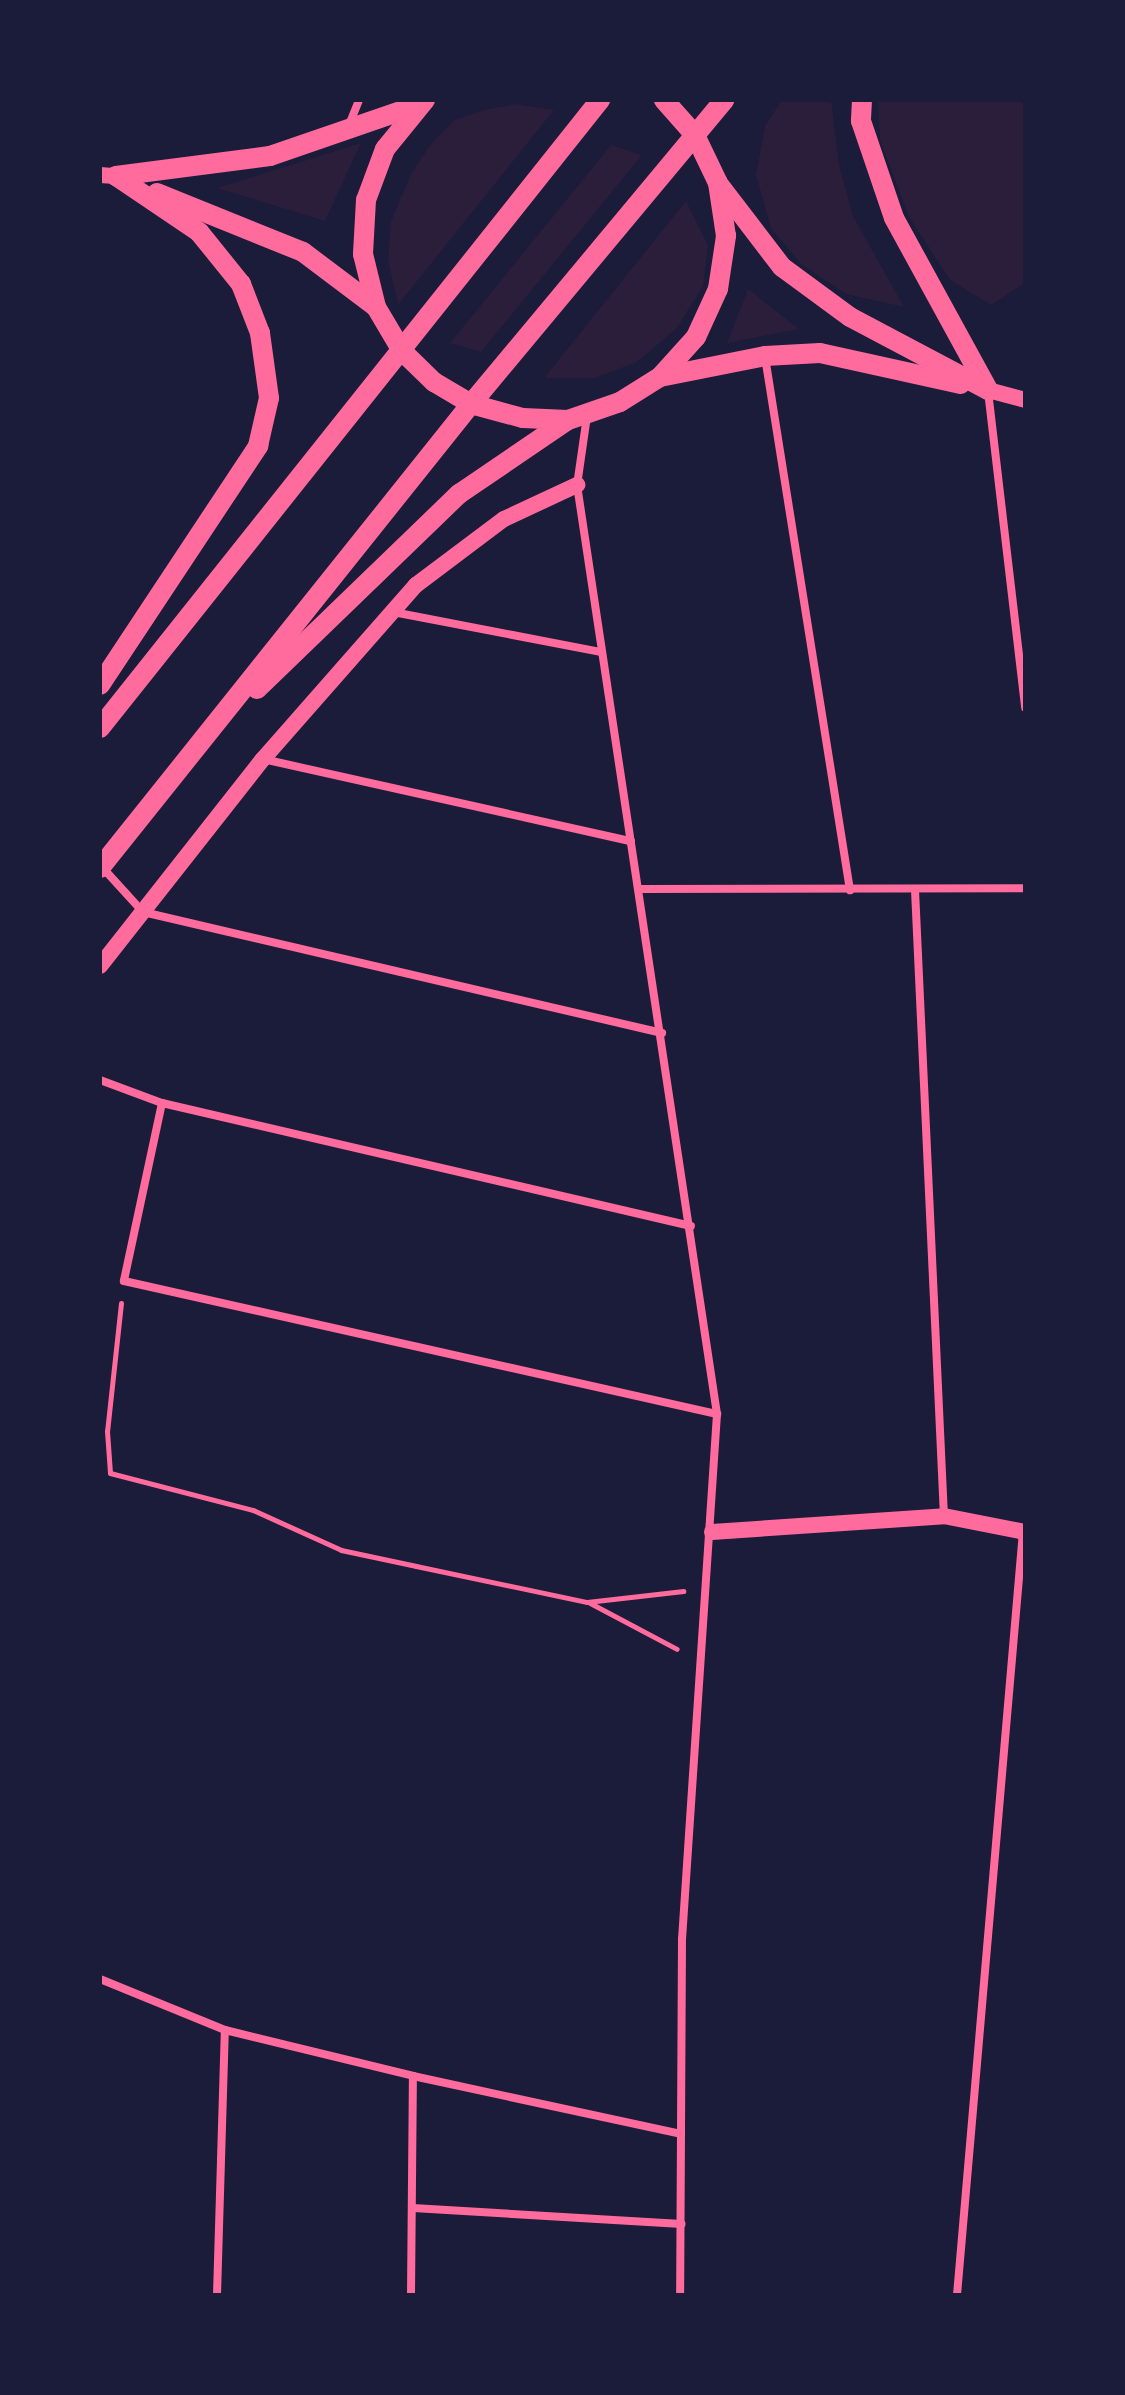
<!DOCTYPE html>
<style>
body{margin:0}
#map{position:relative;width:1125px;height:2395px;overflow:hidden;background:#1b1b3a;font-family:Jost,sans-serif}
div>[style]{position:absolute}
.green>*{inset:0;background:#2a1e3b}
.path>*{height:5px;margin:-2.5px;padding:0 2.5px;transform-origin:2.5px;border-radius:2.5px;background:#ff6b9d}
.minor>*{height:8px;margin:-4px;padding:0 4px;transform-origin:4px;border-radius:4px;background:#ff6b9d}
.secondary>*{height:16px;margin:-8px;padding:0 8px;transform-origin:8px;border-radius:8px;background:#ff6b9d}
.primary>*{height:20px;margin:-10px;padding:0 10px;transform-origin:10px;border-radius:10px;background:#ff6b9d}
span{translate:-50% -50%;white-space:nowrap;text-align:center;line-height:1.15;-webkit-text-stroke:6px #1b1b3a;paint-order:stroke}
.frame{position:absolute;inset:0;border:102px solid #1b1b3a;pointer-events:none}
</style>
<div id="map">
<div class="green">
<i style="clip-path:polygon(782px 100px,831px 100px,839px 165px,853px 216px,904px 307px,846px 294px,801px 264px,771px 228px,756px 175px,765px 126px)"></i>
<i style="clip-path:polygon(878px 100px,1025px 100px,1025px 283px,991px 305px,950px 280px,909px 217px,880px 140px)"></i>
<i style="clip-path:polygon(515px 104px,554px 110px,398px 305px,388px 260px,391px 221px,411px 174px,431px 144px,455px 120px,483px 110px)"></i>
<i style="clip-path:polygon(361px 143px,325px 221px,217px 188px)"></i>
<i style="clip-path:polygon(611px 145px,642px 155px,481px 352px,450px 343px)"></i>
<i style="clip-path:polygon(686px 201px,708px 245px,703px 286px,677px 328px,637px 362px,595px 378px,544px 378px)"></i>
<i style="clip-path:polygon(748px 289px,799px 329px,727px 343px)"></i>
</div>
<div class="path">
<i style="left:121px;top:1303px;width:129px;rotate:96.2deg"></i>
<i style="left:107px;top:1431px;width:42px;rotate:85.9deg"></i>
<i style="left:110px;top:1473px;width:148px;rotate:14.5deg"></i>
<i style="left:253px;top:1510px;width:97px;rotate:24.4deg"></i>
<i style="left:341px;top:1550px;width:77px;rotate:12deg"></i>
<i style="left:416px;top:1566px;width:175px;rotate:11.9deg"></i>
<i style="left:587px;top:1602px;width:97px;rotate:-6.5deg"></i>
<i style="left:590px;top:1603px;width:98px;rotate:27.9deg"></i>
</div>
<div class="minor">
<i style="left:349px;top:125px;width:27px;rotate:-68deg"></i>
<i style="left:765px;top:357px;width:540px;rotate:80.94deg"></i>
<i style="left:988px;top:391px;width:319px;rotate:83.3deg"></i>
<i style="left:587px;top:416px;width:70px;rotate:98.2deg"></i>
<i style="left:577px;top:485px;width:939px;rotate:81.43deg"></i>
<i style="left:717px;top:1414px;width:526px;rotate:93.81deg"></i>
<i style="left:682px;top:1939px;width:356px;rotate:90.3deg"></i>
<i style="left:393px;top:612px;width:211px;rotate:10.9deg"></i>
<i style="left:263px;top:759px;width:377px;rotate:12.6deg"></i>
<i style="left:102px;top:867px;width:61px;rotate:47.7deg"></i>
<i style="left:143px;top:912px;width:533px;rotate:13.12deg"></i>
<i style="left:640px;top:889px;width:385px;rotate:-0.1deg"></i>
<i style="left:915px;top:890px;width:627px;rotate:87.35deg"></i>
<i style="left:100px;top:1080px;width:66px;rotate:20.4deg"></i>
<i style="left:162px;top:1103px;width:543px;rotate:13.09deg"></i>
<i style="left:162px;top:1103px;width:182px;rotate:102.1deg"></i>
<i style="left:124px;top:1281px;width:608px;rotate:12.64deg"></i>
<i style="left:100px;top:1979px;width:135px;rotate:22.2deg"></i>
<i style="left:225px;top:2030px;width:194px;rotate:13.7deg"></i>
<i style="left:413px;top:2076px;width:274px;rotate:12.2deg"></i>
<i style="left:413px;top:2208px;width:269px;rotate:3.4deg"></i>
<i style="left:217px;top:2295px;width:265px;rotate:-88.3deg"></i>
<i style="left:411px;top:2295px;width:219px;rotate:-89.5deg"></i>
<i style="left:957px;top:2295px;width:767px;rotate:-85.06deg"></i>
</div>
<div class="secondary">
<i style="left:100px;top:175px;width:16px;rotate:4deg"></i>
<i style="left:988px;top:390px;width:38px;rotate:15deg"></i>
<i style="left:100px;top:966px;width:263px;rotate:-51.8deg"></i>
<i style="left:263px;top:759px;width:232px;rotate:-48.7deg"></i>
<i style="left:416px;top:585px;width:110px;rotate:-36.9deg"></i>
<i style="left:504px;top:519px;width:81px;rotate:-25deg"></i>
<i style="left:712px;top:1532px;width:233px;rotate:-3.9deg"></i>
<i style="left:944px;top:1516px;width:83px;rotate:11.2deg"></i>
</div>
<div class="primary">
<i style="left:425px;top:100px;width:63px;rotate:129.2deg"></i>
<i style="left:385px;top:149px;width:54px;rotate:110.4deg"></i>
<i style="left:366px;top:200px;width:54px;rotate:93.2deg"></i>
<i style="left:363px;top:254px;width:55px;rotate:76.2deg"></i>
<i style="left:376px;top:307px;width:51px;rotate:59.4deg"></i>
<i style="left:402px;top:351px;width:45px;rotate:44.1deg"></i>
<i style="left:434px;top:382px;width:43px;rotate:30.7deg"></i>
<i style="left:471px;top:404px;width:54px;rotate:15.1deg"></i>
<i style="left:523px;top:418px;width:45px;rotate:2.5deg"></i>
<i style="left:568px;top:420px;width:55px;rotate:-19.1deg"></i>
<i style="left:620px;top:402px;width:47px;rotate:-32deg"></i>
<i style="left:660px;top:377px;width:54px;rotate:-48deg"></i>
<i style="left:696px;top:337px;width:53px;rotate:-65.4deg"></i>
<i style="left:718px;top:289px;width:54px;rotate:-81.4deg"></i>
<i style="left:726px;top:236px;width:54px;rotate:-98.6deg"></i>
<i style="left:718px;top:183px;width:53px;rotate:-115.6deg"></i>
<i style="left:695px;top:135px;width:47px;rotate:-131.5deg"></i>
<i style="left:862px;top:100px;width:21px;rotate:93deg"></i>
<i style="left:861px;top:121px;width:102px;rotate:71.2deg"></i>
<i style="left:894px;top:218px;width:196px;rotate:61.3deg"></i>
<i style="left:116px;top:176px;width:155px;rotate:-7.4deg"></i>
<i style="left:270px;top:156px;width:157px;rotate:-19deg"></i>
<i style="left:720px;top:186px;width:102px;rotate:52.6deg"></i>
<i style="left:782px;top:267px;width:84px;rotate:36.3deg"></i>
<i style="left:850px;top:317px;width:156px;rotate:27.9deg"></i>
<i style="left:157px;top:193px;width:157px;rotate:22deg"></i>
<i style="left:303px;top:252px;width:91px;rotate:37deg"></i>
<i style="left:660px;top:377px;width:107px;rotate:-11.3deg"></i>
<i style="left:765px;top:356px;width:55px;rotate:-3.1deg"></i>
<i style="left:820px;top:353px;width:144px;rotate:12.4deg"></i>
<i style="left:100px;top:685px;width:287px;rotate:-56.5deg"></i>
<i style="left:258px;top:446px;width:49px;rotate:-77.1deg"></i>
<i style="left:269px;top:398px;width:66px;rotate:-97.9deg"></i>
<i style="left:260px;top:333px;width:53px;rotate:-111.2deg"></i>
<i style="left:241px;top:284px;width:67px;rotate:-128.9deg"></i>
<i style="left:199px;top:232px;width:100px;rotate:-146deg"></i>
<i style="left:257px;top:689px;width:281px;rotate:-44deg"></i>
<i style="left:459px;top:494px;width:132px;rotate:-34.2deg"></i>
<i style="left:100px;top:728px;width:803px;rotate:-51.47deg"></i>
<i style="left:100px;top:868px;width:594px;rotate:-51.36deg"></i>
<i style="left:471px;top:404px;width:396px;rotate:-50.2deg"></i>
</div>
<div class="frame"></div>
</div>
